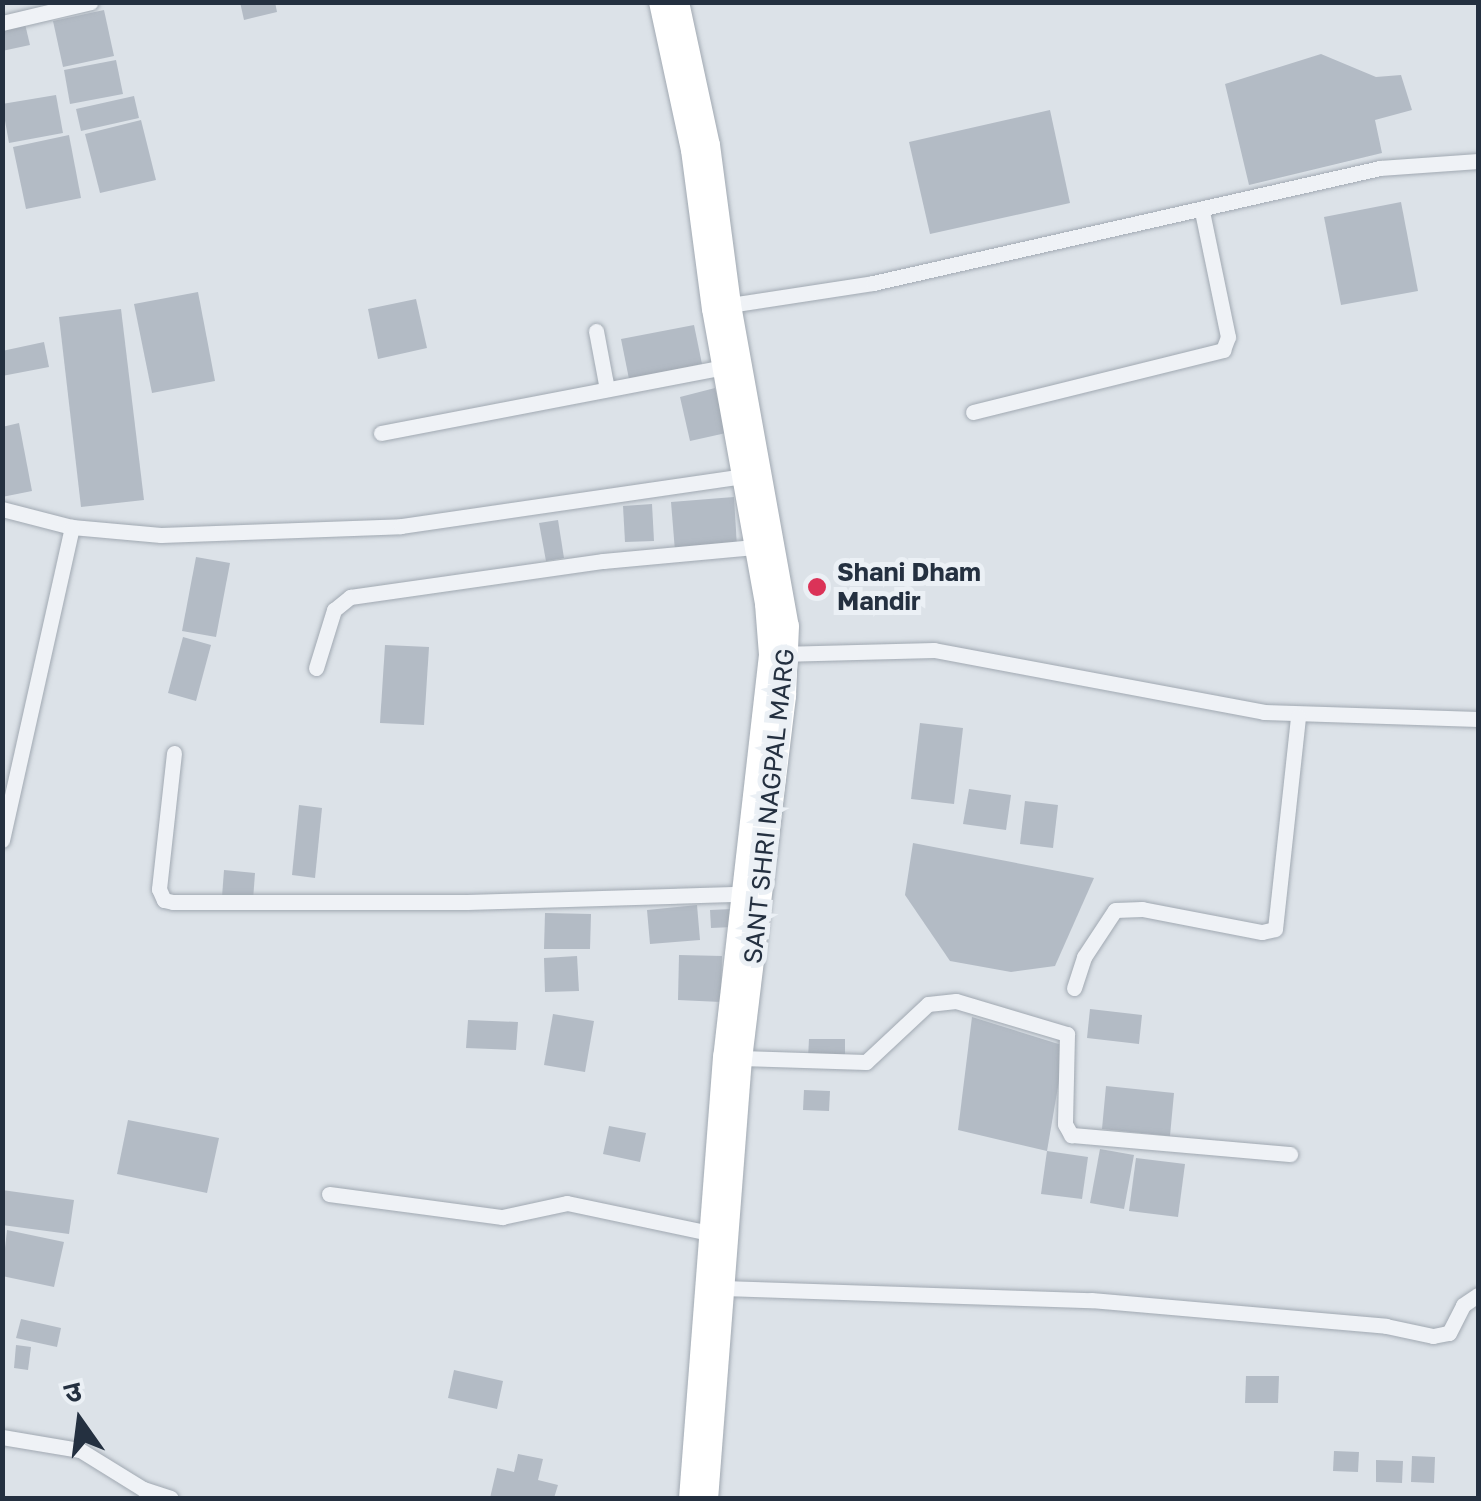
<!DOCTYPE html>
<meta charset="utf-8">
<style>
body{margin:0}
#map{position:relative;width:1481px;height:1501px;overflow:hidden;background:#dce2e8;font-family:"Golos Text","Noto Sans Devanagari",sans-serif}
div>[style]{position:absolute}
.building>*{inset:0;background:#b3bbc5}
.roads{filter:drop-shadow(0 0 2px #a1a9b2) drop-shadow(0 0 2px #a1a9b2)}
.street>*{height:15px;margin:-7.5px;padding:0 7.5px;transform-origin:7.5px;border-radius:7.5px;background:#eff2f6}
.secondary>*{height:22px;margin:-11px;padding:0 11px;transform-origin:11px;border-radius:11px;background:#fff}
.dots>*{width:28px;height:28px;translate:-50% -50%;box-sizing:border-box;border:5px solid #ebf0f5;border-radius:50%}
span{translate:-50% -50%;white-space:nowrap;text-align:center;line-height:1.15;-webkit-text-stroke:10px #ebf0f5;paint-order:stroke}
.poi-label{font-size:25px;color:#243040;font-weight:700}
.left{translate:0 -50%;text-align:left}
.street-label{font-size:25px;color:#243040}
.frame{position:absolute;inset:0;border:5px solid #243040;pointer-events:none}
.north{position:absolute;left:30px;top:1371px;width:100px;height:100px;-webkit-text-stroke:8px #ebf0f5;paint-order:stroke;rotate:346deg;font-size:28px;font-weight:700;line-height:40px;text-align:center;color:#243040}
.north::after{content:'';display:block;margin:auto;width:35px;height:45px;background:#243040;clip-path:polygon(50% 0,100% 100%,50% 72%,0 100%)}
</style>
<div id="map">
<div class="building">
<i style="clip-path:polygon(240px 2px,275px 2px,277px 12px,244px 20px)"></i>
<i style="clip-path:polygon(104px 10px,114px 56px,63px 67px,53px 21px)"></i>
<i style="clip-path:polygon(25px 24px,30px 45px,2px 51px,2px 29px)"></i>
<i style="clip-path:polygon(1321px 54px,1376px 77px,1401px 75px,1412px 110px,1375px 120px,1382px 153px,1249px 185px,1225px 84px)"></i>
<i style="clip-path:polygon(116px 60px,123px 94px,70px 104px,64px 70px)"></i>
<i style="clip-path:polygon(56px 95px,63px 133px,9px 143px,2px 104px)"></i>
<i style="clip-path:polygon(134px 96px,139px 118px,81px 131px,76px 109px)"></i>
<i style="clip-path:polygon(1050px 110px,1070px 203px,930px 234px,909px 142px)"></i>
<i style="clip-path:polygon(141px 120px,156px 180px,100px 193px,85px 134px)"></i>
<i style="clip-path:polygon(69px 135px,81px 198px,26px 209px,13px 147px)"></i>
<i style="clip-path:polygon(1401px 202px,1418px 291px,1341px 305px,1324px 217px)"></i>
<i style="clip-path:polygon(198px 292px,215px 381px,152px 393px,134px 304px)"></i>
<i style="clip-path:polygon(416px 299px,427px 348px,378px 359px,368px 309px)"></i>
<i style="clip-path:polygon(121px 309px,144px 500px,81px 507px,59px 317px)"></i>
<i style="clip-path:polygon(694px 325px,702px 364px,629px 379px,621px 339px)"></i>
<i style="clip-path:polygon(44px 342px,49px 367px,2px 376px,2px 351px)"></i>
<i style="clip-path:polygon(715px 388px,726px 433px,690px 441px,680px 397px)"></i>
<i style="clip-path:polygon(19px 423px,32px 491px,2px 497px,2px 427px)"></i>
<i style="clip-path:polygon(734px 497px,737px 547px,675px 551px,671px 502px)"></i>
<i style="clip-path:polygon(652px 504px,654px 541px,625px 542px,623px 506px)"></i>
<i style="clip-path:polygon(558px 520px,564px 558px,546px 561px,539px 523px)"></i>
<i style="clip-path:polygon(196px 557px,230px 563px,216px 637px,182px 631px)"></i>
<i style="clip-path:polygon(183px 637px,211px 645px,196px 701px,168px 693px)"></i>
<i style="clip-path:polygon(385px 645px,429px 647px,424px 725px,380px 723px)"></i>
<i style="clip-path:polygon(920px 723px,963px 728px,954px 804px,911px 799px)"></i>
<i style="clip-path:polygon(969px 789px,1011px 795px,1006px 830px,963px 824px)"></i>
<i style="clip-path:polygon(1025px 801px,1058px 805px,1053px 848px,1020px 844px)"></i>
<i style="clip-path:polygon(299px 805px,322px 808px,315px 878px,292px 875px)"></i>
<i style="clip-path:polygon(913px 843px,1094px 878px,1055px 966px,1011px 972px,950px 961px,905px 895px)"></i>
<i style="clip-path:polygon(224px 870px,255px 873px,253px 900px,222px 897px)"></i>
<i style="clip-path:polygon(697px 905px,700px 940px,650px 944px,647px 910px)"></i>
<i style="clip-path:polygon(732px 909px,733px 927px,711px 928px,710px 910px)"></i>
<i style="clip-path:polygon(545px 913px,591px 914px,590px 949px,544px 949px)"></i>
<i style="clip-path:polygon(679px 955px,722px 956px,721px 1002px,678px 1000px)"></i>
<i style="clip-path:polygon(577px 956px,579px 991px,545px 992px,544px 958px)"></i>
<i style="clip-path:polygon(1090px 1009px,1142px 1015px,1139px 1044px,1087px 1038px)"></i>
<i style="clip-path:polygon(553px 1014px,594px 1021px,585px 1072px,544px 1065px)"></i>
<i style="clip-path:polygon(972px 1017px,1065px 1046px,1047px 1151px,958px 1130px)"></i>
<i style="clip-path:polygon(468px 1020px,518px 1022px,516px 1050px,466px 1048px)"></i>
<i style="clip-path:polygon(809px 1039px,845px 1039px,845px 1058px,808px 1058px)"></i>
<i style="clip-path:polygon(1106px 1086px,1174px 1093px,1170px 1136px,1102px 1129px)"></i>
<i style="clip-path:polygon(804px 1090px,830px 1091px,829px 1111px,803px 1110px)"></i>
<i style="clip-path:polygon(128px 1120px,219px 1138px,207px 1193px,117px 1174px)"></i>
<i style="clip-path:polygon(609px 1126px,646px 1133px,640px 1162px,603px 1154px)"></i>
<i style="clip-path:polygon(1100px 1149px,1134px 1155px,1124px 1209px,1090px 1203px)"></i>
<i style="clip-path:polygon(1047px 1151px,1088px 1157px,1082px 1199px,1041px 1194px)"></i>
<i style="clip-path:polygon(1136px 1158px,1185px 1164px,1178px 1217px,1129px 1211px)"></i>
<i style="clip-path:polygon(2px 1190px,74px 1200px,69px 1234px,2px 1225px)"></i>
<i style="clip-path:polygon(7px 1230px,64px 1242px,54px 1287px,2px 1276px)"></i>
<i style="clip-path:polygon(21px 1319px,61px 1328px,57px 1347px,16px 1338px)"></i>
<i style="clip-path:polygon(16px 1345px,31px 1347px,28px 1370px,14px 1368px)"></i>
<i style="clip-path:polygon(454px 1370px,503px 1381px,497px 1409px,448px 1398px)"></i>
<i style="clip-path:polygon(1246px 1376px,1279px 1376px,1278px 1403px,1245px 1403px)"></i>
<i style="clip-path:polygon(1334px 1451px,1359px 1452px,1358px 1472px,1333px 1471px)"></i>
<i style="clip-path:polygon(518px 1454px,543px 1459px,538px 1480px,558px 1485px,554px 1498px,490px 1498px,497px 1468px,514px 1472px)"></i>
<i style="clip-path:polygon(1412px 1456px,1435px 1457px,1434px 1483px,1411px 1482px)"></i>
<i style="clip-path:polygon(1376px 1460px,1403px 1461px,1402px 1483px,1376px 1482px)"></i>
</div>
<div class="roads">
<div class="street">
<i style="left:2px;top:23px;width:91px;rotate:-13.3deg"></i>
<i style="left:730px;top:305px;width:145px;rotate:-8.7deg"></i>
<i style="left:873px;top:283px;width:520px;rotate:-12.78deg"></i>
<i style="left:1380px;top:168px;width:98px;rotate:-4.1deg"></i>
<i style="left:596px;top:331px;width:59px;rotate:79.3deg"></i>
<i style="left:973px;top:412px;width:258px;rotate:-13.9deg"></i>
<i style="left:1223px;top:350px;width:14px;rotate:-69deg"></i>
<i style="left:1228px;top:337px;width:129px;rotate:-101.7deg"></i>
<i style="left:381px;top:433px;width:348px;rotate:-10.9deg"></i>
<i style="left:2px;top:509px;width:72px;rotate:14.4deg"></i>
<i style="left:72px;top:527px;width:89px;rotate:5.1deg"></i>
<i style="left:161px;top:535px;width:240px;rotate:-2.1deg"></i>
<i style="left:401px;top:526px;width:345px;rotate:-8.3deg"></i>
<i style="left:779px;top:654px;width:155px;rotate:-1.5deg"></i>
<i style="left:934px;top:650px;width:336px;rotate:10.6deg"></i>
<i style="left:1264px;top:712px;width:214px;rotate:1.9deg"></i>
<i style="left:316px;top:668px;width:61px;rotate:-72.8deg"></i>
<i style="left:334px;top:610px;width:21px;rotate:-39deg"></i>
<i style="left:350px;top:597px;width:256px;rotate:-8.1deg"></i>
<i style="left:603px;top:561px;width:152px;rotate:-5.3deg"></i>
<i style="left:174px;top:753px;width:137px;rotate:96.3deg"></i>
<i style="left:159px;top:889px;width:12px;rotate:66deg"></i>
<i style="left:164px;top:900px;width:9px;rotate:13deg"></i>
<i style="left:173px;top:902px;width:294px"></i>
<i style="left:467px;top:902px;width:274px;rotate:-1.7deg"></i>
<i style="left:2px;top:840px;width:321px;rotate:-77.4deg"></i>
<i style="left:1074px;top:988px;width:33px;rotate:-72deg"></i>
<i style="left:1084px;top:957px;width:56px;rotate:-56.6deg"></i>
<i style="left:1115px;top:910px;width:27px;rotate:-2deg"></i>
<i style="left:1142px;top:909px;width:122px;rotate:10.9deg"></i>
<i style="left:1262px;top:932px;width:13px;rotate:-13deg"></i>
<i style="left:1275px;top:929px;width:214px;rotate:-83.8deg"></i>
<i style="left:741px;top:1058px;width:125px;rotate:1.8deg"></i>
<i style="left:866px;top:1062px;width:85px;rotate:-43.1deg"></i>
<i style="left:928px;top:1004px;width:28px;rotate:-6deg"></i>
<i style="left:956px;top:1001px;width:116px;rotate:16.6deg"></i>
<i style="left:1067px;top:1034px;width:90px;rotate:91.3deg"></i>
<i style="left:1065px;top:1124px;width:13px;rotate:61deg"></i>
<i style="left:1071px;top:1135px;width:220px;rotate:5deg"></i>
<i style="left:329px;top:1194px;width:175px;rotate:7.6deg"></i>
<i style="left:502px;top:1217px;width:66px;rotate:-12.2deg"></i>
<i style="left:567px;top:1203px;width:145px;rotate:11.9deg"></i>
<i style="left:723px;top:1288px;width:368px;rotate:1.9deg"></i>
<i style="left:1091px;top:1300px;width:296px;rotate:5deg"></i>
<i style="left:1386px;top:1326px;width:48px;rotate:12deg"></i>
<i style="left:1433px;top:1336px;width:16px;rotate:-11deg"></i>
<i style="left:1449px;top:1333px;width:31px;rotate:-63deg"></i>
<i style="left:1463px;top:1305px;width:18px;rotate:-34deg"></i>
<i style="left:2px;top:1437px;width:79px;rotate:9.5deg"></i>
<i style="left:80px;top:1450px;width:74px;rotate:31.8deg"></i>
<i style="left:143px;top:1489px;width:29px;rotate:18deg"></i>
</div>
<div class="secondary">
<i style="left:660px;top:2px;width:151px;rotate:77.8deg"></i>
<i style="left:692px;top:150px;width:160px;rotate:82.5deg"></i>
<i style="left:713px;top:309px;width:300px;rotate:79.8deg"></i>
<i style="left:766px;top:604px;width:51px;rotate:85.5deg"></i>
<i style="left:770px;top:655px;width:405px;rotate:96.5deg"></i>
<i style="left:724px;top:1057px;width:442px;rotate:94.4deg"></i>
<i style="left:678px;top:2px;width:146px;rotate:77.8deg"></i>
<i style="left:709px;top:145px;width:161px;rotate:82.5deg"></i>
<i style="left:730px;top:305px;width:326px;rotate:79.8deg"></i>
<i style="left:788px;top:626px;width:70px;rotate:92.5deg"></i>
<i style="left:785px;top:696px;width:365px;rotate:96.9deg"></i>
<i style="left:741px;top:1058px;width:441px;rotate:94.4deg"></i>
</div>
</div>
<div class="dots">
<i style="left:817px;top:587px;background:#db3358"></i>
</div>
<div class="poi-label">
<span class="left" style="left:837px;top:587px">Shani Dham<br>Mandir</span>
</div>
<div class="street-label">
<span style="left:769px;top:806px;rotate:-84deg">SANT SHRI NAGPAL MARG</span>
</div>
<div class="frame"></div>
<div class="north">उ</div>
</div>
